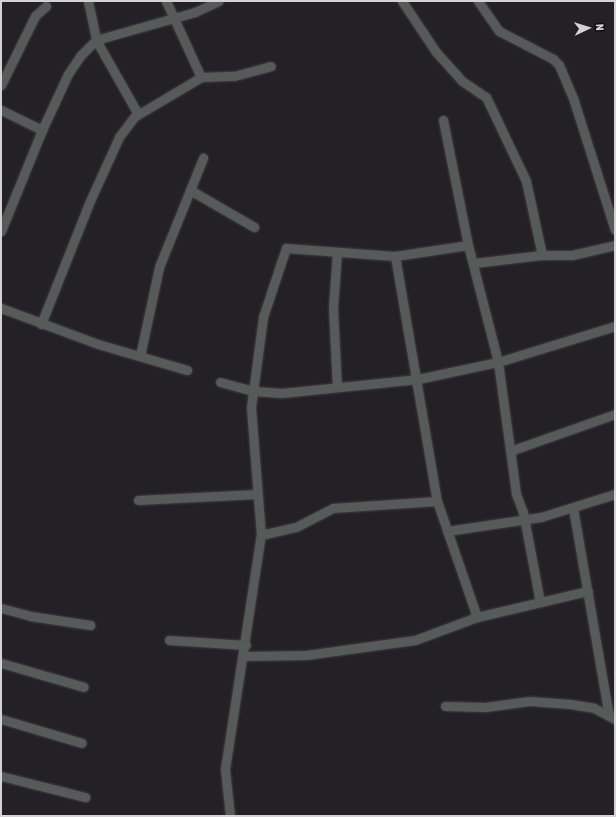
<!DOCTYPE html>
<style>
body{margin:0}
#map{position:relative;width:616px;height:817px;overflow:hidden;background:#242126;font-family:"Asap Condensed",sans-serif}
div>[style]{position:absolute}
.roads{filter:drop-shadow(0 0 1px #403d42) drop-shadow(0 0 1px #403d42)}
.street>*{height:9px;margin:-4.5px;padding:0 4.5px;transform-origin:4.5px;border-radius:4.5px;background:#565a59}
span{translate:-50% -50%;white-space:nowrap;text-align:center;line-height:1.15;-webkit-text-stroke:4px #0d0b0d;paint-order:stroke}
.frame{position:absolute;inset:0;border:2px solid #d4d2d5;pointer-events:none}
.north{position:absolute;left:568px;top:8px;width:40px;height:40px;-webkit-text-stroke:3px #0d0b0d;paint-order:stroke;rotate:86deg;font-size:11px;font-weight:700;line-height:16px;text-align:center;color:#d4d2d5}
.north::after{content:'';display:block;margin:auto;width:14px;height:18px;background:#d4d2d5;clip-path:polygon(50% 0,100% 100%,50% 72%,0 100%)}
</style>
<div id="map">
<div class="roads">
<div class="street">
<i style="left:88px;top:1px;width:40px;rotate:78deg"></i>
<i style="left:96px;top:40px;width:85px;rotate:60.4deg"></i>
<i style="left:166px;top:1px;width:84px;rotate:65.3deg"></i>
<i style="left:402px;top:1px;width:61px;rotate:56.3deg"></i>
<i style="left:436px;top:52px;width:39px;rotate:48deg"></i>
<i style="left:462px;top:81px;width:29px;rotate:34deg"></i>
<i style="left:486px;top:97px;width:93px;rotate:64.5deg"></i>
<i style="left:526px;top:181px;width:76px;rotate:77.8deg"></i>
<i style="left:478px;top:1px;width:37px;rotate:55deg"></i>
<i style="left:499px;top:31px;width:61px;rotate:27.4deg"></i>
<i style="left:553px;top:59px;width:8px;rotate:45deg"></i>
<i style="left:559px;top:65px;width:39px;rotate:67deg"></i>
<i style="left:574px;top:101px;width:135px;rotate:72.4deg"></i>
<i style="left:1px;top:85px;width:77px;rotate:-63.8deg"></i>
<i style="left:35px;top:16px;width:15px;rotate:-42deg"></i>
<i style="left:1px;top:110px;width:46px;rotate:26deg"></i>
<i style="left:443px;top:120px;width:127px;rotate:78.7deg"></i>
<i style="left:468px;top:245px;width:121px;rotate:75.6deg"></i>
<i style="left:498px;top:362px;width:133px;rotate:82.2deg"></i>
<i style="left:516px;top:494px;width:19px;rotate:69deg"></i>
<i style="left:523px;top:512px;width:92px;rotate:79.3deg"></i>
<i style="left:190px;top:190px;width:74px;rotate:30deg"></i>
<i style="left:1px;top:231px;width:109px;rotate:-67.9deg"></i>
<i style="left:42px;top:130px;width:62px;rotate:-65.1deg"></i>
<i style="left:68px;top:74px;width:23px;rotate:-56deg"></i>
<i style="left:81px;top:55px;width:21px;rotate:-45deg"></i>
<i style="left:96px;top:40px;width:103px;rotate:-15.8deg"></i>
<i style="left:195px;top:12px;width:26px;rotate:-25deg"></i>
<i style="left:395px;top:256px;width:249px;rotate:80.3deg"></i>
<i style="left:437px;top:501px;width:123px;rotate:71deg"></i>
<i style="left:474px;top:263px;width:68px;rotate:-6.7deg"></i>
<i style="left:542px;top:255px;width:30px"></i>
<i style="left:572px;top:255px;width:44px;rotate:-13.1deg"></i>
<i style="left:1px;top:308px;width:103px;rotate:20.4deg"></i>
<i style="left:98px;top:344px;width:93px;rotate:16.3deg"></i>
<i style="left:41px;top:324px;width:132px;rotate:-68.3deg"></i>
<i style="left:90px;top:201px;width:70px;rotate:-65.6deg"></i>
<i style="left:119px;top:137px;width:25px;rotate:-53deg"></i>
<i style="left:134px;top:117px;width:78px;rotate:-30.8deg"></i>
<i style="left:201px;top:77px;width:33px;rotate:-2deg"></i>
<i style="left:234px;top:76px;width:38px;rotate:-15deg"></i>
<i style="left:140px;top:356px;width:91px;rotate:-77.9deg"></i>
<i style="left:159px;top:267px;width:118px;rotate:-68deg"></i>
<i style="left:220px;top:382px;width:34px;rotate:15deg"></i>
<i style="left:253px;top:391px;width:29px;rotate:4deg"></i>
<i style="left:282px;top:393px;width:137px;rotate:-5.9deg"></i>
<i style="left:418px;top:379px;width:82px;rotate:-12deg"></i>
<i style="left:498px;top:362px;width:122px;rotate:-17.1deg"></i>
<i style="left:337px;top:387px;width:79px;rotate:-92.9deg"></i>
<i style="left:333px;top:308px;width:56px;rotate:-85.9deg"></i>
<i style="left:510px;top:451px;width:111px;rotate:-19.4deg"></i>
<i style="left:138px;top:500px;width:119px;rotate:-2.9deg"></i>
<i style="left:573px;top:508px;width:211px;rotate:80.2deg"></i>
<i style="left:447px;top:531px;width:95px;rotate:-8.5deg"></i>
<i style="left:541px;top:517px;width:77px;rotate:-17.3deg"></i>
<i style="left:261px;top:535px;width:36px;rotate:-13deg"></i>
<i style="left:296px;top:527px;width:42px;rotate:-27.2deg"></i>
<i style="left:333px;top:508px;width:104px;rotate:-3.9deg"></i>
<i style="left:1px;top:608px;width:30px;rotate:15deg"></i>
<i style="left:30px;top:616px;width:61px;rotate:8.5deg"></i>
<i style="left:169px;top:640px;width:77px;rotate:3.7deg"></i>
<i style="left:244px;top:656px;width:62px;rotate:-0.9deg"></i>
<i style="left:306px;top:655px;width:110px;rotate:-7.8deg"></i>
<i style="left:415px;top:640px;width:66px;rotate:-20.4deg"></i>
<i style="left:477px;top:617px;width:114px;rotate:-13.2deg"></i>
<i style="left:1px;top:663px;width:86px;rotate:16.1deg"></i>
<i style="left:445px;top:706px;width:40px;rotate:1.4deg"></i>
<i style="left:485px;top:707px;width:45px;rotate:-7.6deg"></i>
<i style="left:530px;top:701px;width:40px;rotate:4.3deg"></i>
<i style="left:570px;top:704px;width:24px;rotate:9deg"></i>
<i style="left:594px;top:708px;width:24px;rotate:28deg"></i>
<i style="left:1px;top:719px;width:84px;rotate:16.5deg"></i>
<i style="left:1px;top:776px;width:87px;rotate:14deg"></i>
<i style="left:230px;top:816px;width:47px;rotate:-96.1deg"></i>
<i style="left:225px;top:769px;width:237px;rotate:-81.3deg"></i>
<i style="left:261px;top:535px;width:128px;rotate:-94.5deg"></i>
<i style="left:251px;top:407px;width:91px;rotate:-82.4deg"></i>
<i style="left:263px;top:317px;width:73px;rotate:-71.6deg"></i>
<i style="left:286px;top:248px;width:109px;rotate:4.2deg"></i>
<i style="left:395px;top:256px;width:74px;rotate:-8.6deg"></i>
</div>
</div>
<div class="frame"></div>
<div class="north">N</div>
</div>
